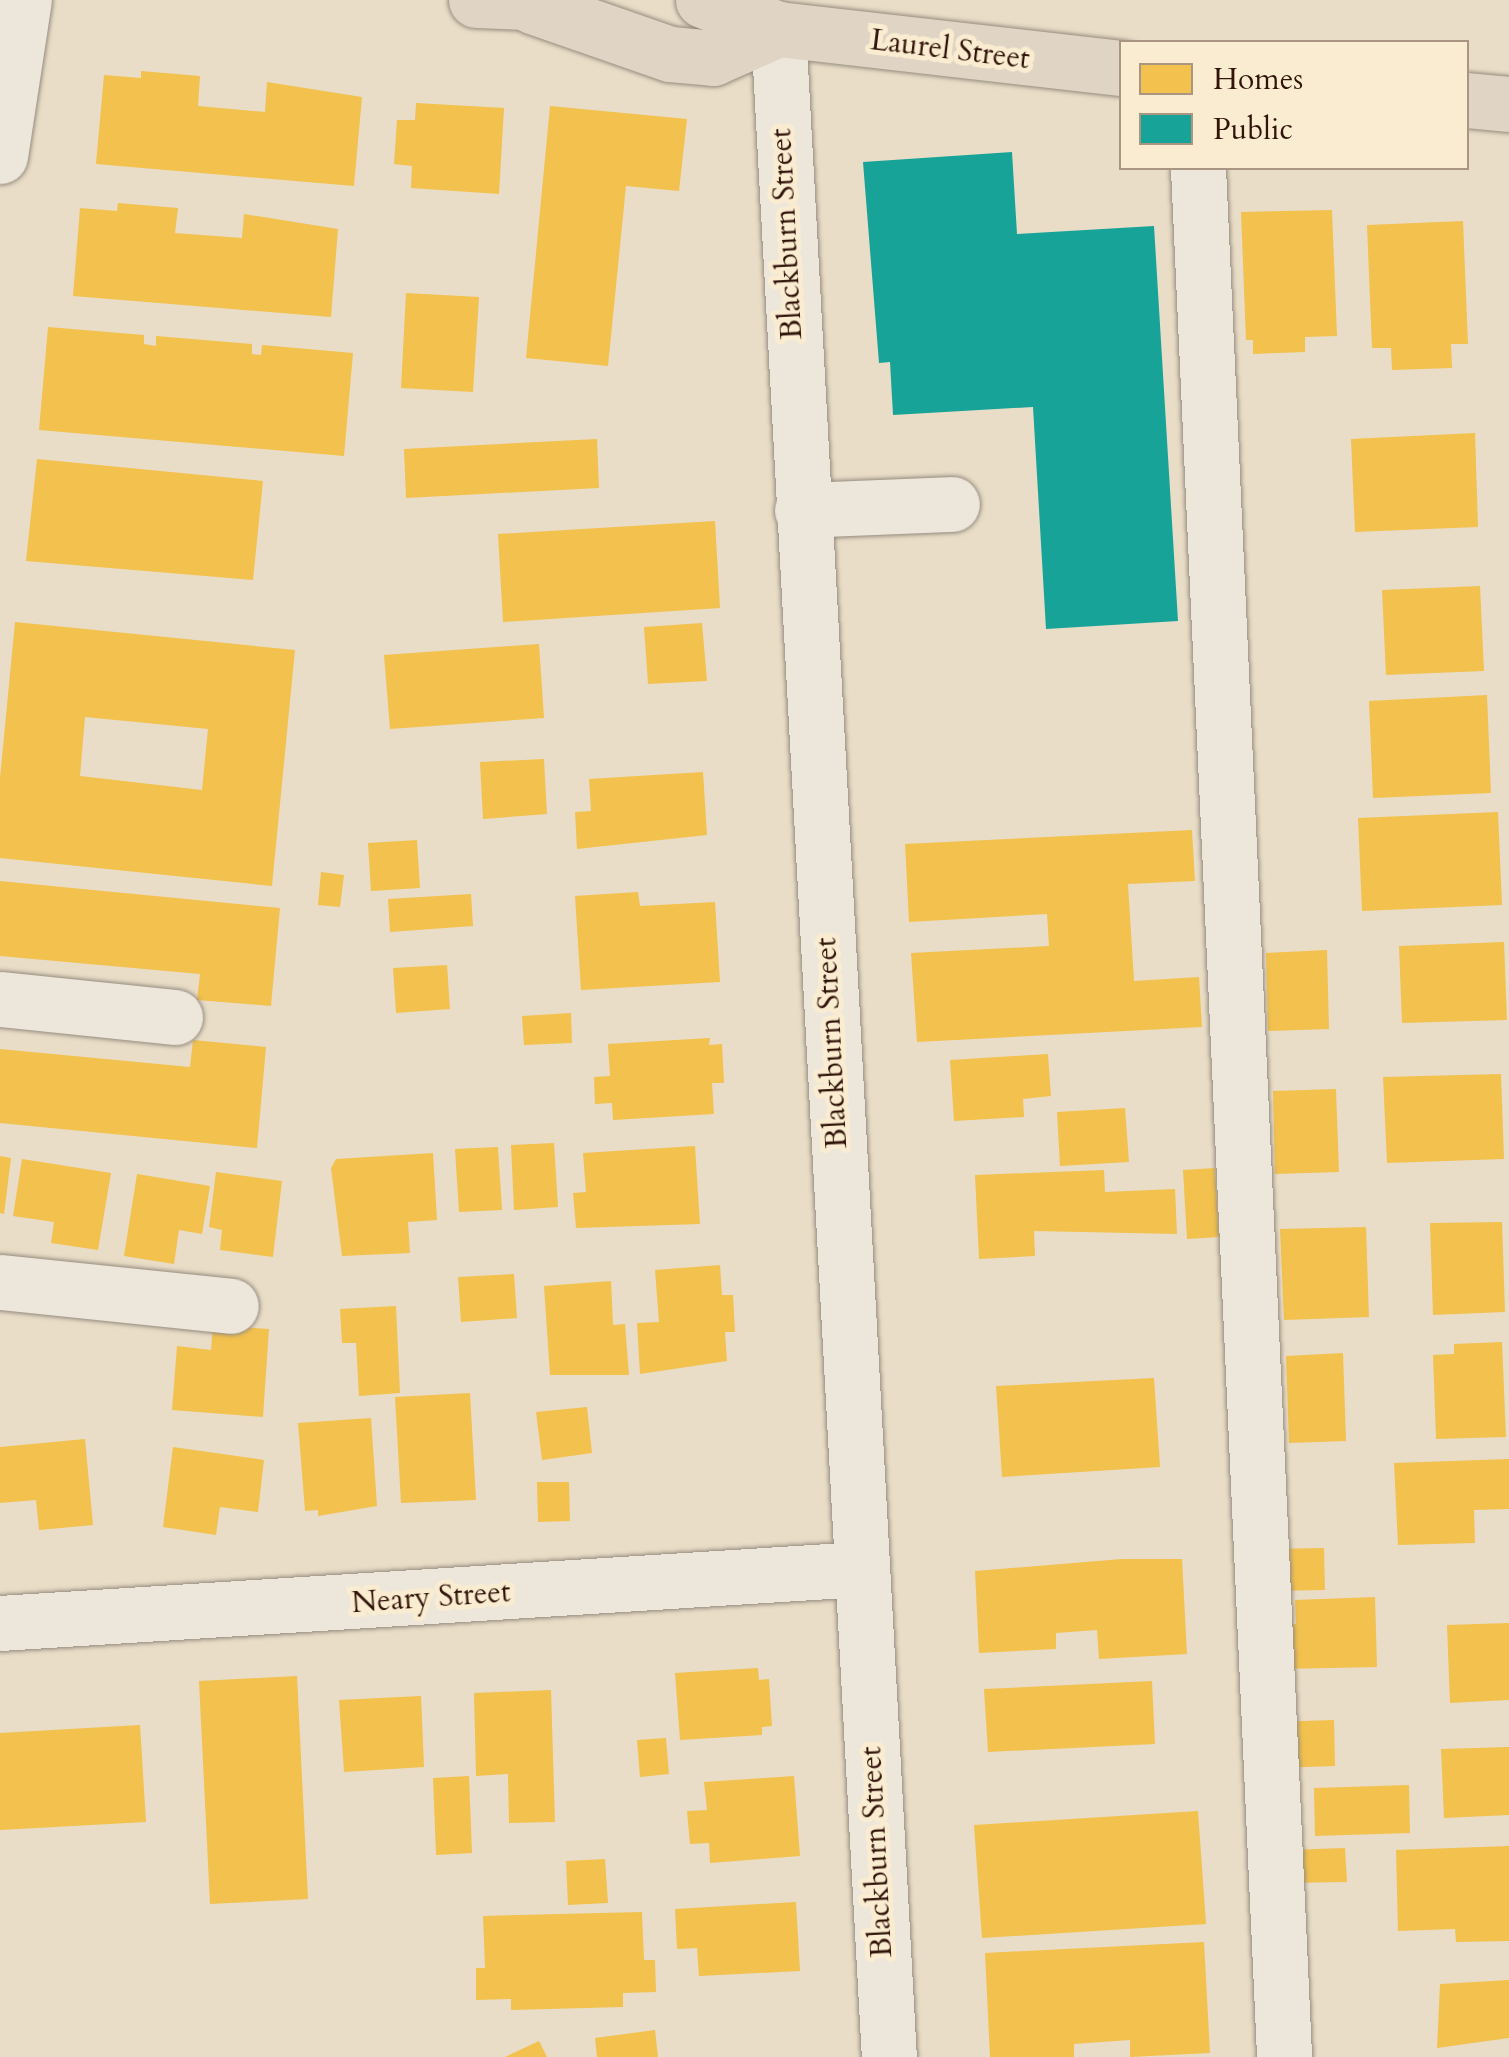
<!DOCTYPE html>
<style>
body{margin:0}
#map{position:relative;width:1509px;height:2057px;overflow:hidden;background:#e9ddc7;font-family:Cardo,serif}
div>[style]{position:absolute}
.homes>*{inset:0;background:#f2c14e}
.public>*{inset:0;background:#17a398}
.roads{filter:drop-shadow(0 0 2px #968c7f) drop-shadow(0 0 2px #968c7f)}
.minor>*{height:55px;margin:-27.5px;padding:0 27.5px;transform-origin:27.5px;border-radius:27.5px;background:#ece6db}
.major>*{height:55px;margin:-27.5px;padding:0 27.5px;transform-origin:27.5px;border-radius:27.5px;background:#e0d5c5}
span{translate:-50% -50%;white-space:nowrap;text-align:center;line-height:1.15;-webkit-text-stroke:10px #faecd1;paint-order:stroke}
.street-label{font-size:30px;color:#301309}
.legend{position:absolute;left:1119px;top:40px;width:350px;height:130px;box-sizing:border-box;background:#faecd1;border:2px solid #a99581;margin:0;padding:12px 18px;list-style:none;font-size:30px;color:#301309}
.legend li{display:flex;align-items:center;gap:20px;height:50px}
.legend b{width:50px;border:2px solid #a99581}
</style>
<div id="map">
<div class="homes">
<i style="clip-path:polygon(141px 71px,200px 76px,198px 106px,265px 112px,267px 82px,362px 97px,354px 186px,96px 164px,104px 75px,141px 78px)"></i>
<i style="clip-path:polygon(416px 103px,504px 108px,499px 194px,411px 188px,412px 166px,394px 164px,397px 120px,415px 120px)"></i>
<i style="clip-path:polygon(550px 106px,687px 119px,679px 191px,626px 186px,608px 366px,526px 358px)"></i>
<i style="clip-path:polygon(118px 203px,178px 208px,175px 233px,242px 238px,244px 214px,338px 229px,331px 317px,73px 296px,80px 208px,117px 211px)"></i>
<i style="clip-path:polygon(1332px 210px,1337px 336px,1305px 337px,1305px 352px,1253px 354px,1253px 340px,1246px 340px,1241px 212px)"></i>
<i style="clip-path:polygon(1463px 221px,1468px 344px,1451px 344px,1452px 368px,1392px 370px,1391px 348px,1372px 348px,1367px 225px)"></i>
<i style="clip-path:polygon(406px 293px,479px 297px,473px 392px,401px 388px)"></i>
<i style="clip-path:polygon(48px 327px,144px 335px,144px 344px,156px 346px,156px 336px,252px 344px,252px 354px,261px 355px,262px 345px,353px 353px,344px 456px,39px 430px)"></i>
<i style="clip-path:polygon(1475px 433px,1478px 527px,1355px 532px,1351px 439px)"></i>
<i style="clip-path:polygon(597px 439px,599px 488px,406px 498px,404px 449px)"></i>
<i style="clip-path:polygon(37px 459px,263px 481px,253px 580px,26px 561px)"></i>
<i style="clip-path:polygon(715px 521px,720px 608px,503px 622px,498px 534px)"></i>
<i style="clip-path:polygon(1480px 586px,1484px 671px,1386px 675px,1382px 590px)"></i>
<i style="clip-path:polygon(evenodd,15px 622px,295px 650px,272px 886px,0 858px,0 778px,15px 622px,85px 717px,208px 729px,202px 790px,80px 776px,85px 717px)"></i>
<i style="clip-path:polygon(702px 623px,707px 681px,648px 684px,644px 627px)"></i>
<i style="clip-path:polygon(539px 644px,544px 718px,390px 729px,384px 655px)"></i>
<i style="clip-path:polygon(1487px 695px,1491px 793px,1373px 798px,1369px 701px)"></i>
<i style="clip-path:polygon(544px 759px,547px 814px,483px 819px,480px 762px)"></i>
<i style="clip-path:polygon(703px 772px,707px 835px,577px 849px,575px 812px,591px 811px,589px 779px)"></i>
<i style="clip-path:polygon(1498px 812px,1502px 905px,1362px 911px,1358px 818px)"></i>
<i style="clip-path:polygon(1192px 830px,1195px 881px,1128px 884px,1134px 981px,1199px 977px,1202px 1027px,917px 1042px,911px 953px,1049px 946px,1047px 914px,909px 922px,905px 844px)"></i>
<i style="clip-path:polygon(417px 840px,420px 888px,371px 891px,368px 843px)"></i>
<i style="clip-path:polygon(321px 872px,344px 875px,340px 907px,318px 905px)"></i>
<i style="clip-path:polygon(0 881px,280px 908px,271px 1006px,197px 1000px,200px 974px,0 956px)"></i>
<i style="clip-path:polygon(638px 892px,640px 906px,715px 902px,720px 982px,581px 990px,575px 896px)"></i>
<i style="clip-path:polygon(471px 894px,473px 926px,390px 932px,388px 899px)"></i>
<i style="clip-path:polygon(1504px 942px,1507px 1020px,1402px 1023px,1399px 946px)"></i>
<i style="clip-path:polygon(1327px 950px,1329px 1029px,1268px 1031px,1266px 953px)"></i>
<i style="clip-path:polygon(447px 965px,450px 1009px,396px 1013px,393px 968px)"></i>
<i style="clip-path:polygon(571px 1013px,572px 1043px,524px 1045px,522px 1016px)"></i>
<i style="clip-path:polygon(710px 1038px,709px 1045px,722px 1044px,724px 1083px,712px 1083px,714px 1114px,613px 1120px,612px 1103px,595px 1104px,594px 1077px,610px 1076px,608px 1044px)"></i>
<i style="clip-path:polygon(193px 1040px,266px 1047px,257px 1148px,0 1123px,0 1049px,190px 1067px)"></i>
<i style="clip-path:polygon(1048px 1054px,1051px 1096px,1023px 1099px,1024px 1117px,954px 1121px,950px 1060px)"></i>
<i style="clip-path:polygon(1501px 1074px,1504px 1159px,1387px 1163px,1383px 1077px)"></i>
<i style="clip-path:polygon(1336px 1089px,1339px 1172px,1275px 1174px,1273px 1091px)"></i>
<i style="clip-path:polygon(1125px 1108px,1129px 1162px,1060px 1166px,1057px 1112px)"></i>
<i style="clip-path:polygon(554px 1143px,558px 1207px,514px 1210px,511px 1145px)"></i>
<i style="clip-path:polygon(695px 1146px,700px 1224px,576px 1228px,573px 1193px,586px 1192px,583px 1153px)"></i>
<i style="clip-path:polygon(498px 1147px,502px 1210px,459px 1212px,455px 1149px)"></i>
<i style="clip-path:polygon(433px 1153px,437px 1220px,408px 1222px,410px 1253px,342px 1256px,331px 1168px,336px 1159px)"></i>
<i style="clip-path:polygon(0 1156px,11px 1158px,4px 1214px,0 1213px)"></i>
<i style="clip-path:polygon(22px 1159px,111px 1173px,98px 1250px,51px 1243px,54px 1222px,13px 1216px)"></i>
<i style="clip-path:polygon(1215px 1168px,1219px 1237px,1187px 1239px,1183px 1170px)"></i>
<i style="clip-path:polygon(1104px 1170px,1105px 1192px,1175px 1189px,1177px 1234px,1034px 1231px,1035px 1256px,979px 1259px,975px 1175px)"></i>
<i style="clip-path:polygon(216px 1172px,282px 1181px,273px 1257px,220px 1250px,222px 1230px,209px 1227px)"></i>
<i style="clip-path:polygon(137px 1174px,210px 1186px,202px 1234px,179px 1230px,174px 1264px,124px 1256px)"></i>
<i style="clip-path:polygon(1502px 1222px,1505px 1312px,1433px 1315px,1430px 1223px)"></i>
<i style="clip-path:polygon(1366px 1227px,1369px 1317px,1284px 1320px,1280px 1229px)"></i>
<i style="clip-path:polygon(720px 1265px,722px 1295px,733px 1295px,735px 1332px,725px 1332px,727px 1361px,640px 1374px,637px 1323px,659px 1322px,655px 1270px)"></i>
<i style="clip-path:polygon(514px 1274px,517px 1318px,461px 1322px,458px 1277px)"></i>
<i style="clip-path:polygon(611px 1281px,613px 1325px,625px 1324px,629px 1375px,550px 1375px,544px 1286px)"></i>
<i style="clip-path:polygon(396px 1306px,400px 1393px,359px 1396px,356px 1343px,342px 1343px,340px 1309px)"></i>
<i style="clip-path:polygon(213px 1325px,269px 1329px,263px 1417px,172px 1410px,177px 1346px,211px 1350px)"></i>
<i style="clip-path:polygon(1502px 1342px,1506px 1437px,1436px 1439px,1433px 1355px,1454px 1354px,1454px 1344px)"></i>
<i style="clip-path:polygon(1343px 1353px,1346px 1441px,1289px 1443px,1286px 1356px)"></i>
<i style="clip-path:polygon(1154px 1378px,1160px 1467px,1002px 1477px,996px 1386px)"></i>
<i style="clip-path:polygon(470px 1393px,476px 1500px,401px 1503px,395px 1397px)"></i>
<i style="clip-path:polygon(587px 1407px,592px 1453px,542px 1460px,536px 1412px)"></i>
<i style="clip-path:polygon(371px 1418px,377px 1506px,318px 1516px,318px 1510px,305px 1511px,298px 1423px)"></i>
<i style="clip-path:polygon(85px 1439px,93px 1525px,39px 1530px,36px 1500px,0 1503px,0 1447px)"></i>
<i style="clip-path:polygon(173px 1447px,264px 1460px,258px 1512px,220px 1507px,216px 1535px,163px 1527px)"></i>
<i style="clip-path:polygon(1509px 1459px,1509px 1509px,1474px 1510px,1475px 1543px,1398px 1545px,1394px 1463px)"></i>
<i style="clip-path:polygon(537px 1482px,569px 1482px,570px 1521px,538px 1522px)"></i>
<i style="clip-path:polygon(1324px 1548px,1325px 1590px,1270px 1591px,1268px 1549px)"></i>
<i style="clip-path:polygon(1122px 1559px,1182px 1559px,1187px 1654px,1099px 1659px,1097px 1630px,1056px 1633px,1056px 1649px,979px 1653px,975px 1571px)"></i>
<i style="clip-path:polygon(1375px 1597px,1377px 1667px,1281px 1669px,1279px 1625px,1296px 1624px,1295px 1600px)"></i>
<i style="clip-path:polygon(1509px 1623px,1509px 1700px,1450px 1703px,1447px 1625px)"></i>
<i style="clip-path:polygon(758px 1668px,759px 1680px,769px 1679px,772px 1726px,762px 1727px,762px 1735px,680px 1740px,675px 1673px)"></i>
<i style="clip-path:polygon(297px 1676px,308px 1899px,210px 1904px,199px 1681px)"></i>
<i style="clip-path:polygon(1152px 1681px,1155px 1744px,988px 1752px,984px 1689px)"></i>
<i style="clip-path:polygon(551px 1690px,555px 1822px,509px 1823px,508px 1774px,476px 1776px,474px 1693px)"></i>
<i style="clip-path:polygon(421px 1696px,424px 1767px,344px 1772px,339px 1700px)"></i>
<i style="clip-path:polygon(1334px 1720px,1335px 1766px,1275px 1768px,1273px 1722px)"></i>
<i style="clip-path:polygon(140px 1725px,146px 1822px,0 1830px,0 1733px)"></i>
<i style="clip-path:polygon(666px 1738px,669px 1774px,640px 1777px,637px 1740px)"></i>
<i style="clip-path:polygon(1509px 1747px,1509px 1815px,1444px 1818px,1441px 1749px)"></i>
<i style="clip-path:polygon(469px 1776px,472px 1853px,436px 1855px,433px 1778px)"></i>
<i style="clip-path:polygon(794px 1776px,800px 1856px,710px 1863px,709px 1843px,690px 1844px,687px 1811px,707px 1810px,704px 1782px)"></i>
<i style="clip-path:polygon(1409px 1785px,1410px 1833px,1315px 1836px,1314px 1788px)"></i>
<i style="clip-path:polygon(1198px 1811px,1206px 1924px,982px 1938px,974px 1825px)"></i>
<i style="clip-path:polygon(1509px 1846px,1509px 1941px,1456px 1942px,1455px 1929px,1398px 1931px,1396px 1850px)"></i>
<i style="clip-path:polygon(1345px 1848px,1347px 1882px,1287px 1883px,1286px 1850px)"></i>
<i style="clip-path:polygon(605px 1859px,608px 1903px,568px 1905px,566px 1861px)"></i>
<i style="clip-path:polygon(796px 1902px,800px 1971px,699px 1976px,697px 1948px,677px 1949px,675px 1909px)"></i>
<i style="clip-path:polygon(642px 1912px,644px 1960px,655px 1960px,656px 1992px,623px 1993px,623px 2007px,511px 2010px,511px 1999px,476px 2000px,476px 1968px,485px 1968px,483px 1916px)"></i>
<i style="clip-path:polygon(1204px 1942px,1210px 2053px,1130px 2057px,1130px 2040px,1074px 2044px,1074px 2057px,990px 2057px,985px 1953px)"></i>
<i style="clip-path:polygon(1509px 1980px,1509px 2038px,1437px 2048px,1440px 1984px)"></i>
<i style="clip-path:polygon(655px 2030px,658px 2057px,597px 2057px,595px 2038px)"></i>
<i style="clip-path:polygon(539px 2041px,547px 2057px,505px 2057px)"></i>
</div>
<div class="public">
<i style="clip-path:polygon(1012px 152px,1017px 234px,1154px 226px,1178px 621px,1046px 629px,1033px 407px,893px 415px,890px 362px,879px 363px,863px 162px)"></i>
</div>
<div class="roads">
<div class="minor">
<i style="left:778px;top:29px;width:2031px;rotate:86.87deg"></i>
<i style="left:0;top:156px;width:158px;rotate:-81.3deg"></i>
<i style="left:1198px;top:168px;width:1891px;rotate:87.39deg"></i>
<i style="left:802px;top:510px;width:150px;rotate:-2.3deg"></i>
<i style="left:0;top:999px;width:176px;rotate:5.9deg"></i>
<i style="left:0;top:1282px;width:232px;rotate:5.9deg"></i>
<i style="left:0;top:1623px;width:863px;rotate:-3.59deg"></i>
</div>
<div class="major">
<i style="left:476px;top:0;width:94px;rotate:2.4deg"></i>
<i style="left:703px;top:0;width:80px;rotate:21.1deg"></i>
<i style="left:778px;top:29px;width:346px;rotate:6.5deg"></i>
<i style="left:532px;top:6px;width:146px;rotate:19.2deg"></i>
<i style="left:670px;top:54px;width:43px;rotate:5.3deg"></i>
<i style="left:713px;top:58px;width:71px;rotate:-24deg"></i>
<i style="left:1466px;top:100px;width:43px;rotate:5.3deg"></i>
</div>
</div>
<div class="street-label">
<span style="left:950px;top:50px;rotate:7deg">Laurel Street</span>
<span style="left:787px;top:234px;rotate:-93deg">Blackburn Street</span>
<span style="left:832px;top:1043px;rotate:-93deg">Blackburn Street</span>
<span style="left:431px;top:1598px;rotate:-4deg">Neary Street</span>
<span style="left:877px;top:1852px;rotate:-93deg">Blackburn Street</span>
</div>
<ul class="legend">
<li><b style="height:28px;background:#f2c14e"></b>Homes</li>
<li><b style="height:28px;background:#17a398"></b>Public</li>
</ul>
</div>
